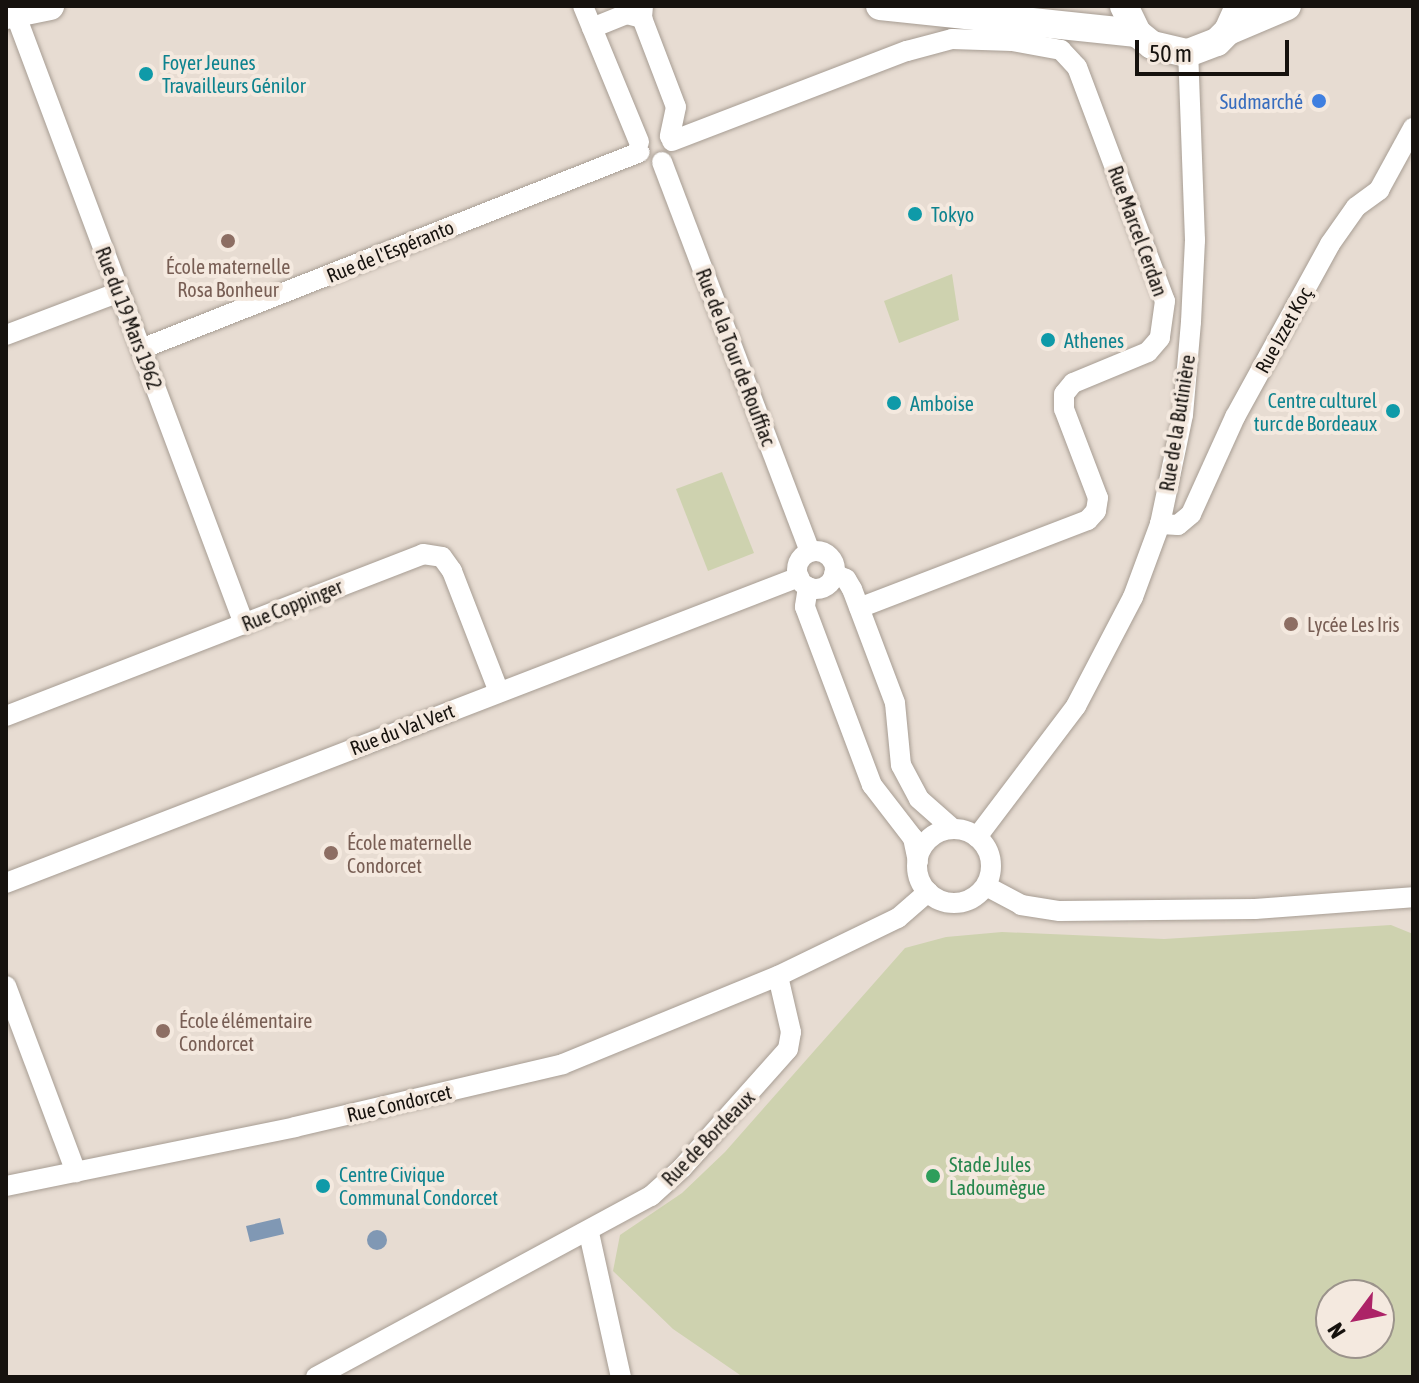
<!DOCTYPE html>
<meta charset="utf-8">
<style>
body{margin:0}
#map{position:relative;width:1419px;height:1383px;overflow:hidden;background:#e7dcd2;font-family:"Asap Condensed",sans-serif}
div>[style]{position:absolute}
.green>*{inset:0;background:#ced2af}
.water>*{inset:0;background:#8098b4}
.round{border-radius:50%}
.roads{filter:drop-shadow(0 0 2px #a79d93) drop-shadow(0 0 2px #a79d93)}
.street>*{height:20px;margin:-10px;padding:0 10px;transform-origin:10px;border-radius:10px;background:#fff}
.street>.ring{margin:-10px;padding:0;box-sizing:content-box;background:none;border:20px solid #fff;border-radius:50%}
.secondary>*{height:28px;margin:-14px;padding:0 14px;transform-origin:14px;border-radius:14px;background:#fff}
.tram>*{height:2px;margin:-1px;padding:0 1px;transform-origin:1px;border-radius:1px;background:#46413b}
.dots>*{width:22px;height:22px;translate:-50% -50%;box-sizing:border-box;border:4px solid #f4e9df;border-radius:50%}
span{translate:-50% -50%;white-space:nowrap;text-align:center;line-height:1.15;-webkit-text-stroke:8px #f4e9df;paint-order:stroke}
.culture-label{font-size:20px;color:#0d838f}
.left{translate:0 -50%;text-align:left}
.right{translate:-100% -50%;text-align:right}
.shop-label{font-size:20px;color:#366cbe}
.street-label{font-size:20px;color:#16120e}
.education-label{font-size:20px;color:#785e54}
.leisure-label{font-size:20px;color:#27864d}
.frame{position:absolute;inset:0;border:8px solid #16120e;pointer-events:none}
.north{position:absolute;left:1315px;top:1279px;width:80px;height:80px;box-sizing:border-box;background:#f4e9df;border:2px solid #9b938b;border-radius:50%;rotate:238deg;font-size:22px;font-weight:700;line-height:32px;text-align:center;color:#16120e}
.north::after{content:'';display:block;margin:auto;width:28px;height:36px;background:#ac2367;clip-path:polygon(50% 0,100% 100%,50% 72%,0 100%)}
.scale{position:absolute;left:1135px;top:40px;width:154px;height:36px;box-sizing:border-box;border:4px solid #16120e;border-top:0;padding-left:10px;font-size:24px;line-height:28px;white-space:nowrap;color:#16120e;-webkit-text-stroke:6px #f4e9df;paint-order:stroke}
</style>
<div id="map">
<div class="green">
<i style="clip-path:polygon(952px 274px,959px 320px,899px 343px,884px 301px)"></i>
<i style="clip-path:polygon(722px 472px,754px 553px,708px 571px,676px 489px)"></i>
<i style="clip-path:polygon(evenodd,1391px 925px,1413px 934px,1413px 1377px,743px 1377px,673px 1329px,613px 1271px,620px 1235px,682px 1193px,725px 1152px,905px 948px,946px 937px,1002px 932px,1164px 939px,1391px 925px,1331px 1295px,1379px 1295px,1379px 1343px,1331px 1343px,1331px 1295px)"></i>
</div>
<div class="water">
<i style="clip-path:polygon(280px 1218px,284px 1234px,250px 1242px,246px 1226px)"></i>
<i class="round" style="left:367px;top:1230px;width:20px;height:20px"></i>
</div>
<div class="roads">
<div class="street">
<i style="left:583px;top:6px;width:147px;rotate:67.6deg"></i>
<i style="left:643px;top:6px;width:12px;rotate:95deg"></i>
<i style="left:642px;top:18px;width:95px;rotate:69.1deg"></i>
<i style="left:676px;top:107px;width:30px;rotate:102deg"></i>
<i style="left:15px;top:13px;width:653px;rotate:69.45deg"></i>
<i style="left:592px;top:28px;width:38px;rotate:-22deg"></i>
<i style="left:627px;top:14px;width:16px;rotate:15deg"></i>
<i style="left:672px;top:141px;width:252px;rotate:-21deg"></i>
<i style="left:907px;top:51px;width:47px;rotate:-14.9deg"></i>
<i style="left:952px;top:39px;width:60px;rotate:1.9deg"></i>
<i style="left:1012px;top:41px;width:50px;rotate:10.4deg"></i>
<i style="left:1061px;top:50px;width:23px;rotate:47deg"></i>
<i style="left:1077px;top:67px;width:250px;rotate:69.4deg"></i>
<i style="left:1165px;top:301px;width:37px;rotate:98deg"></i>
<i style="left:1160px;top:338px;width:18px;rotate:131deg"></i>
<i style="left:1148px;top:352px;width:81px;rotate:157.5deg"></i>
<i style="left:1073px;top:383px;width:14px;rotate:129deg"></i>
<i style="left:1064px;top:394px;width:15px;rotate:90deg"></i>
<i style="left:1064px;top:409px;width:95px;rotate:69.1deg"></i>
<i style="left:1098px;top:498px;width:13px;rotate:99deg"></i>
<i style="left:1096px;top:511px;width:12px;rotate:132deg"></i>
<i style="left:1088px;top:520px;width:245px;rotate:159deg"></i>
<i style="left:662px;top:162px;width:417px;rotate:69.2deg"></i>
<i style="left:6px;top:335px;width:121px;rotate:-20.8deg"></i>
<i style="left:141px;top:349px;width:536px;rotate:-21.54deg"></i>
<i style="left:1160px;top:524px;width:18px;rotate:3deg"></i>
<i style="left:1178px;top:525px;width:17px;rotate:-40deg"></i>
<i style="left:1191px;top:514px;width:107px;rotate:-65.6deg"></i>
<i style="left:1235px;top:417px;width:197px;rotate:-61.2deg"></i>
<i style="left:1330px;top:244px;width:45px;rotate:-54.9deg"></i>
<i style="left:1356px;top:207px;width:29px;rotate:-36deg"></i>
<i style="left:1379px;top:190px;width:71px;rotate:-61.3deg"></i>
<i class="ring" style="left:797px;top:551px;width:18px;height:18px"></i>
<i style="left:834px;top:574px;width:13px;rotate:23deg"></i>
<i style="left:846px;top:579px;width:12px;rotate:59deg"></i>
<i style="left:852px;top:589px;width:122px;rotate:69.3deg"></i>
<i style="left:895px;top:703px;width:62px;rotate:84.5deg"></i>
<i style="left:901px;top:765px;width:38px;rotate:62deg"></i>
<i style="left:919px;top:799px;width:45px;rotate:41.4deg"></i>
<i style="left:808px;top:587px;width:20px;rotate:99deg"></i>
<i style="left:805px;top:607px;width:190px;rotate:69.4deg"></i>
<i style="left:872px;top:785px;width:67px;rotate:52.3deg"></i>
<i style="left:913px;top:838px;width:24px;rotate:78deg"></i>
<i style="left:6px;top:716px;width:447px;rotate:-21.2deg"></i>
<i style="left:423px;top:554px;width:19px;rotate:9deg"></i>
<i style="left:442px;top:557px;width:17px;rotate:54deg"></i>
<i style="left:452px;top:571px;width:130px;rotate:68.8deg"></i>
<i class="ring" style="left:917px;top:829px;width:54px;height:54px"></i>
<i style="left:977px;top:837px;width:164px;rotate:-52.9deg"></i>
<i style="left:1076px;top:706px;width:123px;rotate:-62.4deg"></i>
<i style="left:1133px;top:597px;width:78px;rotate:-69.7deg"></i>
<i style="left:1160px;top:524px;width:111px;rotate:-78.1deg"></i>
<i style="left:1183px;top:415px;width:93px;rotate:-85.1deg"></i>
<i style="left:1191px;top:322px;width:82px;rotate:-87.2deg"></i>
<i style="left:1195px;top:240px;width:187px;rotate:-92.1deg"></i>
<i style="left:6px;top:883px;width:850px;rotate:-21.1deg"></i>
<i style="left:986px;top:886px;width:40px;rotate:28deg"></i>
<i style="left:1021px;top:905px;width:39px;rotate:9deg"></i>
<i style="left:1060px;top:911px;width:195px;rotate:-0.6deg"></i>
<i style="left:1255px;top:909px;width:158px;rotate:-4.3deg"></i>
<i style="left:6px;top:986px;width:199px;rotate:69.4deg"></i>
<i style="left:6px;top:1186px;width:295px;rotate:-11.5deg"></i>
<i style="left:295px;top:1127px;width:275px;rotate:-13.2deg"></i>
<i style="left:563px;top:1064px;width:232px;rotate:-22.3deg"></i>
<i style="left:589px;top:1233px;width:148px;rotate:77.5deg"></i>
<i style="left:316px;top:1377px;width:381px;rotate:-28.4deg"></i>
<i style="left:651px;top:1196px;width:42px;rotate:-42.1deg"></i>
<i style="left:682px;top:1168px;width:159px;rotate:-48.3deg"></i>
<i style="left:788px;top:1049px;width:17px;rotate:-80deg"></i>
<i style="left:791px;top:1032px;width:57px;rotate:-103.1deg"></i>
<i style="left:778px;top:976px;width:133px;rotate:-25.8deg"></i>
<i style="left:898px;top:918px;width:40px;rotate:-41deg"></i>
</div>
<div class="secondary">
<i style="left:880px;top:6px;width:258px;rotate:6deg"></i>
<i style="left:1124px;top:6px;width:30px;rotate:64deg"></i>
<i style="left:1137px;top:33px;width:19px;rotate:39deg"></i>
<i style="left:1152px;top:45px;width:37px;rotate:13deg"></i>
<i style="left:1188px;top:53px;width:31px;rotate:-21deg"></i>
<i style="left:1217px;top:42px;width:16px;rotate:-45deg"></i>
<i style="left:1228px;top:31px;width:27px;rotate:-66deg"></i>
<i style="left:6px;top:15px;width:45px;rotate:-11.6deg"></i>
<i style="left:1228px;top:31px;width:64px;rotate:-23deg"></i>
</div>
</div>
<div class="tram">
<i style="left:1054px;top:6px;width:94px"></i>
</div>
<div class="dots">
<i style="left:146px;top:74px;background:#0f9aa8"></i>
<i style="left:1319px;top:101px;background:#3f7fe0"></i>
<i style="left:915px;top:214px;background:#0f9aa8"></i>
<i style="left:228px;top:241px;background:#8d6e63"></i>
<i style="left:1048px;top:340px;background:#0f9aa8"></i>
<i style="left:894px;top:403px;background:#0f9aa8"></i>
<i style="left:1393px;top:411px;background:#0f9aa8"></i>
<i style="left:1291px;top:624px;background:#8d6e63"></i>
<i style="left:331px;top:853px;background:#8d6e63"></i>
<i style="left:163px;top:1031px;background:#8d6e63"></i>
<i style="left:933px;top:1176px;background:#2e9e5b"></i>
<i style="left:323px;top:1186px;background:#0f9aa8"></i>
</div>
<div class="culture-label">
<span class="left" style="left:162px;top:74px">Foyer Jeunes<br>Travailleurs Génilor</span>
<span class="left" style="left:931px;top:214px">Tokyo</span>
<span class="left" style="left:1064px;top:340px">Athenes</span>
<span class="right" style="left:1377px;top:412px">Centre culturel<br>turc de Bordeaux</span>
<span class="left" style="left:910px;top:403px">Amboise</span>
<span class="left" style="left:339px;top:1186px">Centre Civique<br>Communal Condorcet</span>
</div>
<div class="shop-label">
<span class="right" style="left:1303px;top:101px">Sudmarché</span>
</div>
<div class="street-label">
<span style="left:1138px;top:231px;rotate:70deg">Rue Marcel Cerdan</span>
<span style="left:390px;top:251px;rotate:-22deg">Rue de l'Espéranto</span>
<span style="left:129px;top:318px;rotate:69deg">Rue du 19 Mars 1962</span>
<span style="left:1283px;top:330px;rotate:-61deg">Rue Izzet Koç</span>
<span style="left:736px;top:357px;rotate:69deg">Rue de la Tour de Rouffiac</span>
<span style="left:1177px;top:423px;rotate:-81deg">Rue de la Butinière</span>
<span style="left:292px;top:605px;rotate:-22deg">Rue Coppinger</span>
<span style="left:402px;top:729px;rotate:-21deg">Rue du Val Vert</span>
<span style="left:399px;top:1103px;rotate:-13deg">Rue Condorcet</span>
<span style="left:708px;top:1138px;rotate:-46deg">Rue de Bordeaux</span>
</div>
<div class="education-label">
<span style="left:228px;top:278px">École maternelle<br>Rosa Bonheur</span>
<span class="left" style="left:1307px;top:624px">Lycée Les Iris</span>
<span class="left" style="left:347px;top:854px">École maternelle<br>Condorcet</span>
<span class="left" style="left:179px;top:1032px">École élémentaire<br>Condorcet</span>
</div>
<div class="leisure-label">
<span class="left" style="left:949px;top:1176px">Stade Jules<br>Ladoumègue</span>
</div>
<div class="frame"></div>
<div class="north">N</div>
<div class="scale">50 m</div>
</div>
